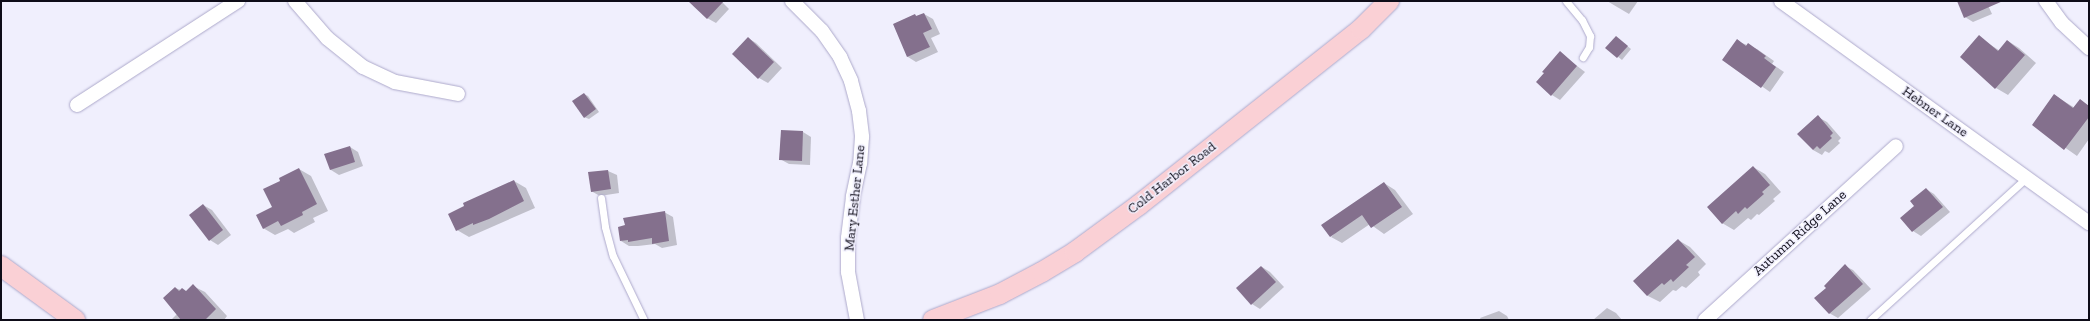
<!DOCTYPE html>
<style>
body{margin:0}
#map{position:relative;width:2090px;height:321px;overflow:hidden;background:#f0effd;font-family:"Zilla Slab",serif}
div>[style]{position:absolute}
.shadow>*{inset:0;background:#0003}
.building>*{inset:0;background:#84708d}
.roads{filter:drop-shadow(0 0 1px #ada9cb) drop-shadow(0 0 1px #ada9cb)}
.lane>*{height:7px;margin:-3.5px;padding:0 3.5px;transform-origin:3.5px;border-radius:3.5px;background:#fff}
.street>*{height:14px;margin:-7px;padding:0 7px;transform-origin:7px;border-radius:7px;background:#fff}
.secondary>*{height:20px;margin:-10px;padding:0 10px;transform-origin:10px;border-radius:10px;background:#fad0d5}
span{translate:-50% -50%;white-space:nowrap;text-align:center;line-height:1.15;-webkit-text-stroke:3px #f0effd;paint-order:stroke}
.street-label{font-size:14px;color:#0e0c18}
.frame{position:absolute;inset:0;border:2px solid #0e0c18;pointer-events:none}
</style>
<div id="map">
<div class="shadow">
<i style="clip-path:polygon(689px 1px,721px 1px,729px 9px,716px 23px,707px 18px)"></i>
<i style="clip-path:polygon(1607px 1px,1638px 1px,1629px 14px)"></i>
<i style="clip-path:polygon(1958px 1px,1986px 1px,1992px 14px,1973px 22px,1965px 17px)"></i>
<i style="clip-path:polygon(924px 14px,933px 19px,940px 34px,931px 38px,938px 52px,916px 62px,908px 57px,894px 24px,915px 15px,918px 17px)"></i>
<i style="clip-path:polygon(1616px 37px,1631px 49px,1622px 60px,1607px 48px)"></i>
<i style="clip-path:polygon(1979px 37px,2000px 51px,2008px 41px,2019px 48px,2036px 63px,2008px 95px,1996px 88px,1962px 57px)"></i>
<i style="clip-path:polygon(748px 38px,756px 43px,782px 68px,768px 83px,759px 78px,733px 54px)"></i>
<i style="clip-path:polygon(1737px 41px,1757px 49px,1774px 61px,1772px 64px,1784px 72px,1770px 92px,1724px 60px)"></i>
<i style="clip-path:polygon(1560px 53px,1585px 72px,1560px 100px,1552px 95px)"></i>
<i style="clip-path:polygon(584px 94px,588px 96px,599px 112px,589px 119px,584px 117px)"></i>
<i style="clip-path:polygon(2054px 95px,2075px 108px,2089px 106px,2089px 139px,2077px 156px,2033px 125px)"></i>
<i style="clip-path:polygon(1818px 117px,1827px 122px,1841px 138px,1838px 141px,1840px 143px,1829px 153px,1825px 151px,1822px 155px,1813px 150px)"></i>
<i style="clip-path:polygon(803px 132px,811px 137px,810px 165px,789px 164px,780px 159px)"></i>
<i style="clip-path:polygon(350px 147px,358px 152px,363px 166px,339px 175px,331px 170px,325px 155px)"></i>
<i style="clip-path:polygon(1753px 167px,1765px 174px,1781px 192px,1773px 199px,1775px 201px,1759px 215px,1757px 214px,1751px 220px,1748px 218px,1734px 230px,1722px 223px)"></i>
<i style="clip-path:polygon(299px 169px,311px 176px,328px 211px,313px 218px,315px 222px,294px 233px,288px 229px,275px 235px,263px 228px,274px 208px)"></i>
<i style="clip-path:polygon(608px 171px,617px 175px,619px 193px,600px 196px,591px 191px)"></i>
<i style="clip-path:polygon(514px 181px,526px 188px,535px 208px,469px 237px,457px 230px)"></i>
<i style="clip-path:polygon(1384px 183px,1395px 190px,1413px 214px,1384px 234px,1370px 224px,1342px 243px,1331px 237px)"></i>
<i style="clip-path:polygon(1926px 189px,1934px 194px,1950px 212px,1921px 236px,1913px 231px,1915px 206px)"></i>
<i style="clip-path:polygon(203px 205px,212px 210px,231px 235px,218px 245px,210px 240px,191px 215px)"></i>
<i style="clip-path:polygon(664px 212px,673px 217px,677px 245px,662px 248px,655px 244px,638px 246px,629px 246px,621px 241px)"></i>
<i style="clip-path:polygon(1678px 240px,1690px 247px,1706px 264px,1698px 272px,1700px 275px,1686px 288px,1682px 286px,1676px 291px,1673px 290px,1660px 302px,1648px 296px,1634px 281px)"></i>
<i style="clip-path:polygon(1845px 266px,1853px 270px,1871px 289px,1838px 318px,1829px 313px,1827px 288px)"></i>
<i style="clip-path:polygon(1262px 267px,1270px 272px,1284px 287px,1260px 309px,1252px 304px)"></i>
<i style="clip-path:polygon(193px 286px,205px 292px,227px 316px,224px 320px,171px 320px,177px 314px,175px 288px,187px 292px)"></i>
<i style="clip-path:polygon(1607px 308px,1616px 313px,1622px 320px,1593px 320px)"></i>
<i style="clip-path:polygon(1499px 311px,1507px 316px,1509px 320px,1481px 320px,1480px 318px)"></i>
</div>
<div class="building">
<i style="clip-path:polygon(688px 1px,724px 1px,707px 19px)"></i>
<i style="clip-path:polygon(1957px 1px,2003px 1px,1964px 18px)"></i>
<i style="clip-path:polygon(924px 13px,932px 29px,923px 33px,930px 47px,907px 57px,893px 24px,915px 14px,916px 16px)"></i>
<i style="clip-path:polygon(1979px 35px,1998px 51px,2007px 40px,2025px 55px,1995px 89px,1960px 57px)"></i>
<i style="clip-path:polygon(1616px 36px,1628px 46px,1617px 58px,1605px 48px)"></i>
<i style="clip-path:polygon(748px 37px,774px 62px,758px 79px,732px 54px)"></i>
<i style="clip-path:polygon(1737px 39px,1746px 46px,1748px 43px,1766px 56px,1764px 58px,1776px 67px,1761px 88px,1722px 60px)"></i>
<i style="clip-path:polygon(1560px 51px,1577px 66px,1551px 96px,1536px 82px,1544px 73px,1542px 72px)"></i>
<i style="clip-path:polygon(584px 93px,596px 109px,584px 118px,572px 101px)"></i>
<i style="clip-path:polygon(2054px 94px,2073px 108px,2080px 99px,2089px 106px,2089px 117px,2064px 150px,2032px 125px)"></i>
<i style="clip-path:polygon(1818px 115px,1833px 133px,1830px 136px,1832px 138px,1820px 149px,1817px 146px,1813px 150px,1797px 134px)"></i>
<i style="clip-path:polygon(781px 130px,803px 131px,802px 161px,779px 160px)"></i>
<i style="clip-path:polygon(350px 146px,355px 162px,330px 170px,324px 154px)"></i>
<i style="clip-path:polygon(1753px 166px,1770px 185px,1762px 192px,1764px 194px,1747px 209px,1745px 207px,1738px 214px,1736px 211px,1722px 224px,1707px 207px)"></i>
<i style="clip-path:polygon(299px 168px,317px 204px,302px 212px,303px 215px,281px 226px,278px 221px,263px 229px,256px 215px,272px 207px,263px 189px,280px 181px,279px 178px)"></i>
<i style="clip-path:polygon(608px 170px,611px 189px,591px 192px,588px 172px)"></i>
<i style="clip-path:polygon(514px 180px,524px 201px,489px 219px,473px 225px,473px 223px,456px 231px,448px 214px,464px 206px,463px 203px)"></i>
<i style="clip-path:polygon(1384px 182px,1402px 207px,1371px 228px,1362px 215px,1330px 237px,1321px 225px)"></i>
<i style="clip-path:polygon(1926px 188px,1943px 207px,1912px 232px,1900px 218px,1914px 206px,1910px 201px)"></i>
<i style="clip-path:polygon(203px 204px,223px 230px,209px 241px,189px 215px)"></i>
<i style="clip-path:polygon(665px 211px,669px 241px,652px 244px,652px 238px,628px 242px,628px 240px,620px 241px,618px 227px,625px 225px,623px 218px)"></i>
<i style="clip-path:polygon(1678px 239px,1695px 257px,1686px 265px,1689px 267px,1673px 282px,1671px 279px,1664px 285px,1662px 283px,1647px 296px,1633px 281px)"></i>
<i style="clip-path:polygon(1845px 264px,1863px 284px,1829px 314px,1814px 298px,1826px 288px,1824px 286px)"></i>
<i style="clip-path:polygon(1261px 266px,1276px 282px,1251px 305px,1236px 288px)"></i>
<i style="clip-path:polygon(193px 284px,216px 309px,205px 320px,181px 320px,163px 298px,175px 287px,179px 291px,182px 288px,186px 291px)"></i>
</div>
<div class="roads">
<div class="lane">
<i style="left:1566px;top:1px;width:25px;rotate:50deg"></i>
<i style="left:1582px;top:20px;width:18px;rotate:63deg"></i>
<i style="left:1590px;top:36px;width:11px;rotate:95deg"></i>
<i style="left:1589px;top:47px;width:12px;rotate:121deg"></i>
<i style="left:601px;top:198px;width:29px;rotate:82deg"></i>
<i style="left:605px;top:227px;width:30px;rotate:75deg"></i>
<i style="left:613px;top:256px;width:71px;rotate:64.2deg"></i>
<i style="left:1870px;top:320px;width:212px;rotate:-42.3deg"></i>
</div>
<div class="street">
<i style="left:295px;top:1px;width:49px;rotate:49.1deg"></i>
<i style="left:327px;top:38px;width:46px;rotate:38.9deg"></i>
<i style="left:363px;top:67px;width:35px;rotate:25deg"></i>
<i style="left:395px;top:82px;width:64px;rotate:10.8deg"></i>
<i style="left:792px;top:1px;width:42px;rotate:45deg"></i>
<i style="left:822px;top:31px;width:32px;rotate:55deg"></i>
<i style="left:840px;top:57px;width:26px;rotate:65deg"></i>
<i style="left:851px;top:81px;width:31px;rotate:75deg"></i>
<i style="left:859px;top:111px;width:26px;rotate:83deg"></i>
<i style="left:862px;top:137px;width:26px;rotate:94deg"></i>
<i style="left:860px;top:163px;width:35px;rotate:102deg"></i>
<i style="left:853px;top:197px;width:41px;rotate:97deg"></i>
<i style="left:848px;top:238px;width:34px;rotate:90deg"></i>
<i style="left:848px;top:272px;width:49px;rotate:79.4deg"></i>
<i style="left:1781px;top:1px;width:380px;rotate:35.8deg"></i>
<i style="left:2046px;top:1px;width:27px;rotate:54deg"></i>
<i style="left:2062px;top:23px;width:37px;rotate:43deg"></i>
<i style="left:77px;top:105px;width:192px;rotate:-32.9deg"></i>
<i style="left:1705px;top:320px;width:258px;rotate:-42.3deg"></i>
</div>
<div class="secondary">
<i style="left:1px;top:266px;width:92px;rotate:36.1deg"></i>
<i style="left:933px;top:320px;width:72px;rotate:-21.2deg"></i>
<i style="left:1000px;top:294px;width:47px;rotate:-27.6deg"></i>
<i style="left:1042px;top:272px;width:39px;rotate:-31deg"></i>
<i style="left:1075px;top:252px;width:79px;rotate:-36.3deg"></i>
<i style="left:1139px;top:205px;width:283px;rotate:-38.4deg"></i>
<i style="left:1361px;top:29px;width:40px;rotate:-45deg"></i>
</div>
</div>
<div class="street-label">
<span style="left:1935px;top:112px;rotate:35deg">Hebner Lane</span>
<span style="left:1172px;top:178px;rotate:-38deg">Cold Harbor Road</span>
<span style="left:855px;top:198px;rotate:-84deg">Mary Esther Lane</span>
<span style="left:1800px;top:233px;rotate:-42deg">Autumn Ridge Lane</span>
</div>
<div class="frame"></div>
</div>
